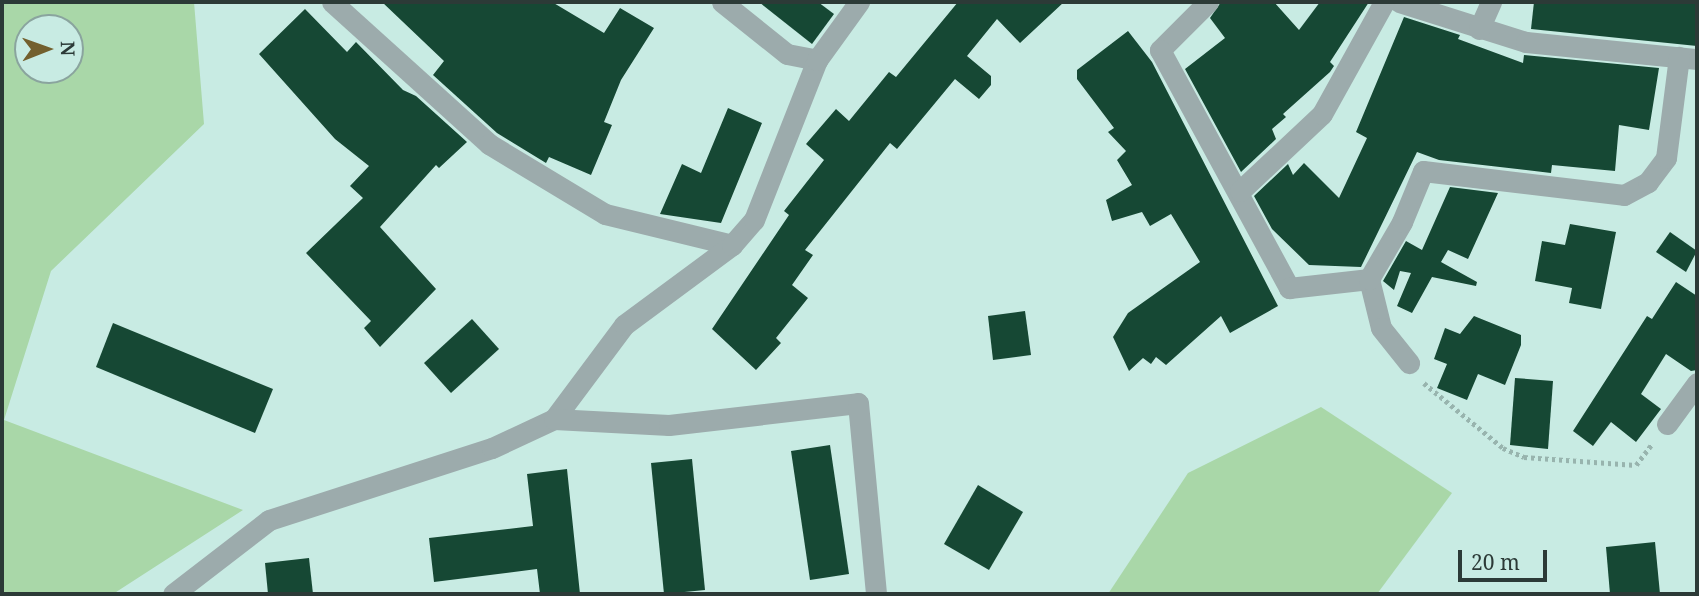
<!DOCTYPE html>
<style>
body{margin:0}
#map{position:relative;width:1699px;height:596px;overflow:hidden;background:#c8ebe3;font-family:"Noto Serif",serif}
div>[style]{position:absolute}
.green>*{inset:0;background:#a9d7a8}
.building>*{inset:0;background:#164834}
.path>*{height:4.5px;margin-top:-2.25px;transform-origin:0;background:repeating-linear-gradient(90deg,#98b4ae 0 3.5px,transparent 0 7px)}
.street>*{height:21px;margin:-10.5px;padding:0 10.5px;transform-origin:10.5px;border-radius:10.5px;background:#9cabac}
span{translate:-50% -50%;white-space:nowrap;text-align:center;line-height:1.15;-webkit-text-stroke:7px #c8ebe3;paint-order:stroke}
.frame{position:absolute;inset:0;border:4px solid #2c3a37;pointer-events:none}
.north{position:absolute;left:14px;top:14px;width:70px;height:70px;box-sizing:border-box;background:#c8ebe3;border:2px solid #8aa49e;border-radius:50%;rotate:89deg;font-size:19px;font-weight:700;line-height:28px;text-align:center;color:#2c3a37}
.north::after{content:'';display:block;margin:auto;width:24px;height:32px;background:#73602e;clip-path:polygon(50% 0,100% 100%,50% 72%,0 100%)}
.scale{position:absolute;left:1458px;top:550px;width:89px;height:32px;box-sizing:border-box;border:4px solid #2c3a37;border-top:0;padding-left:9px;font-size:21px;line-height:24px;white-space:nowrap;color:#2c3a37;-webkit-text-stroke:5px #c8ebe3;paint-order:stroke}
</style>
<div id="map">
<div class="green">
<i style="clip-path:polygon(evenodd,2px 2px,194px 2px,204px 124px,51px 271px,4px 420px,243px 510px,113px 594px,2px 594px,2px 2px,70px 28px,70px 70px,28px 70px,28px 28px,70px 28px)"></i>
<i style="clip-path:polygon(1321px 407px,1452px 493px,1377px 594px,1108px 594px,1188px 473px)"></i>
</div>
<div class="building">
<i style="clip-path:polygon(382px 2px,552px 2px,604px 33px,620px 8px,654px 28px,621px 80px,604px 122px,612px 125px,591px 175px,549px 157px,546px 163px,497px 133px,433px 75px,444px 61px)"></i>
<i style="clip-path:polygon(759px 2px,818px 2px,834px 14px,812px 44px)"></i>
<i style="clip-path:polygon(958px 2px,1064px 2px,1020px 43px,997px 19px,967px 56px,991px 76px,991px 85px,979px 99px,955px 79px,897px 149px,890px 143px,805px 250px,813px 255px,792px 285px,808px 298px,776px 338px,781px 343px,756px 370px,712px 329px,789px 215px,784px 211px,824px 160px,806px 144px,836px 109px,849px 121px,889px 72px,896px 77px)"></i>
<i style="clip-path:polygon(1221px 2px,1274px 2px,1299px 30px,1320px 2px,1369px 2px,1330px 62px,1334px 66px,1330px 72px,1283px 114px,1286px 117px,1272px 129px,1276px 139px,1241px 172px,1185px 69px,1225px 38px,1210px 18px)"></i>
<i style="clip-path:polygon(1534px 2px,1697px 2px,1697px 46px,1531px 29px)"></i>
<i style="clip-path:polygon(305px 9px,347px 52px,356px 42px,403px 90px,416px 96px,467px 142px,439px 168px,436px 165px,380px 227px,436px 289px,380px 347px,364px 328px,371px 321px,306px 253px,363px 198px,350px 186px,369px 166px,335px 139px,259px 54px)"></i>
<i style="clip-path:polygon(1404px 17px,1460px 35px,1458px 39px,1523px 63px,1524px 55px,1659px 68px,1649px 130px,1619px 125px,1615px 171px,1552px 165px,1551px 173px,1439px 160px,1417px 152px,1361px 267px,1309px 265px,1272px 229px,1254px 196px,1288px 164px,1293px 175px,1304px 163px,1339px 198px,1367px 138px,1356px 132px)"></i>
<i style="clip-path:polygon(1128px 31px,1152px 62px,1278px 306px,1230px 333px,1221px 316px,1166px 365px,1156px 357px,1151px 364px,1143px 358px,1129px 371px,1113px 337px,1128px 313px,1200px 262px,1171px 214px,1150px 226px,1142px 212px,1112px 221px,1106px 200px,1132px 185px,1117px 160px,1126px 151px,1108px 132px,1114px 128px,1077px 79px,1077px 70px)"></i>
<i style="clip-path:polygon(728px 108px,762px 123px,721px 223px,660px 214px,682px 164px,701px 173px)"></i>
<i style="clip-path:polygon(1450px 187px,1498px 193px,1468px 259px,1448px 250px,1441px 262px,1477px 282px,1476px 286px,1432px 277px,1412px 313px,1397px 306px,1411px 273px,1400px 271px,1394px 290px,1383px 281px,1406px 241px,1422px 250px)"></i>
<i style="clip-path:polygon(1570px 224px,1616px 232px,1601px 309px,1569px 303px,1572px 288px,1535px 281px,1542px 241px,1565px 245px)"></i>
<i style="clip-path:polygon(1670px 232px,1697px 251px,1686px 272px,1656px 252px)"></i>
<i style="clip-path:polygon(1676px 282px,1697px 296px,1697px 370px,1691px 371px,1666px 354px,1641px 394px,1661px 409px,1636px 442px,1611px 422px,1593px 446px,1573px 431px,1647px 316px,1652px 319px)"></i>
<i style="clip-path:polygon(1025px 311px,1031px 355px,993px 360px,988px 316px)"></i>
<i style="clip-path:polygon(1474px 316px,1521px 335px,1521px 345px,1505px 385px,1478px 374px,1467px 400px,1437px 388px,1447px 364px,1434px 359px,1445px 328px,1460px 334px)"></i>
<i style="clip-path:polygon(472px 319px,499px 349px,451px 393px,424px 363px)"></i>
<i style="clip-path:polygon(113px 323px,273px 389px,255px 433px,96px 367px)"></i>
<i style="clip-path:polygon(1515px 378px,1553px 381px,1548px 449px,1510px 445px)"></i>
<i style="clip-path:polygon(830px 445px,849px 574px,810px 580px,791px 451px)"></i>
<i style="clip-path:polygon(692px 459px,705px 590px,664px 594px,651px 463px)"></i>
<i style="clip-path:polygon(567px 469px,580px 594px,540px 594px,537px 569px,434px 582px,429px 538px,533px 526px,527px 474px)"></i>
<i style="clip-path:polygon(978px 485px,1023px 512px,989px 570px,944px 544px)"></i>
<i style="clip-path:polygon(1655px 542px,1660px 594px,1610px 594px,1606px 547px)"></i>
<i style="clip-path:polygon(309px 558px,313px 594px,268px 594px,265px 563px)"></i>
</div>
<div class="path">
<i style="left:1424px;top:383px;width:102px;rotate:39.4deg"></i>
<i style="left:1503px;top:448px;width:23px;rotate:23deg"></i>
<i style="left:1524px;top:457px;width:112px;rotate:4.1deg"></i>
<i style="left:1636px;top:465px;width:26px;rotate:-53deg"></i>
</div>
<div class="street">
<i style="left:332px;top:2px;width:212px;rotate:42.1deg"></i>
<i style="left:489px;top:144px;width:135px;rotate:31.1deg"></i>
<i style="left:605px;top:214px;width:131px;rotate:13.7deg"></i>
<i style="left:722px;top:2px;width:83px;rotate:38.7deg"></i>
<i style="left:787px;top:54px;width:31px;rotate:11deg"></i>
<i style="left:1208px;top:2px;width:68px;rotate:135deg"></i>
<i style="left:1160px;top:50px;width:271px;rotate:61.5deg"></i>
<i style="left:1289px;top:288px;width:81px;rotate:-6.4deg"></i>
<i style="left:1369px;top:279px;width:50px;rotate:76.2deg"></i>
<i style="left:1381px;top:328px;width:45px;rotate:51.3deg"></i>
<i style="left:1399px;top:2px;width:133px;rotate:17.5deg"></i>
<i style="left:1526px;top:42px;width:172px;rotate:5.7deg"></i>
<i style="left:1479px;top:29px;width:30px;rotate:-66deg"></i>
<i style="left:1240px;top:191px;width:112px;rotate:-43.2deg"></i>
<i style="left:1322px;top:114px;width:128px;rotate:-61deg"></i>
<i style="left:1369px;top:279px;width:66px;rotate:-59.9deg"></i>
<i style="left:1402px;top:222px;width:55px;rotate:-67.6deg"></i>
<i style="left:1423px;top:171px;width:202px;rotate:6.8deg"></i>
<i style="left:1624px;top:195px;width:27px;rotate:-28deg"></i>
<i style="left:1648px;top:182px;width:30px;rotate:-53deg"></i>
<i style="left:1666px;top:158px;width:102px;rotate:-82.7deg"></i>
<i style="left:554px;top:419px;width:117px;rotate:-53.3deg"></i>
<i style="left:624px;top:325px;width:134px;rotate:-36.5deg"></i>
<i style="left:732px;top:245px;width:33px;rotate:-49deg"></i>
<i style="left:754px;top:220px;width:172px;rotate:-68.5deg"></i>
<i style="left:817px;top:60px;width:72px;rotate:-54.1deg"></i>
<i style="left:1667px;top:424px;width:51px;rotate:-53.8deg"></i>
<i style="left:173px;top:594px;width:121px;rotate:-37.6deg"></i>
<i style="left:269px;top:520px;width:234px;rotate:-17.9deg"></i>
<i style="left:492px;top:448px;width:68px;rotate:-25.1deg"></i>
<i style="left:554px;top:419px;width:115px;rotate:3deg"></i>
<i style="left:669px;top:425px;width:190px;rotate:-6.6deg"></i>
<i style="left:858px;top:403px;width:192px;rotate:84.6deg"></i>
</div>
<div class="frame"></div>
<div class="north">N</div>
<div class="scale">20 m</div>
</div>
